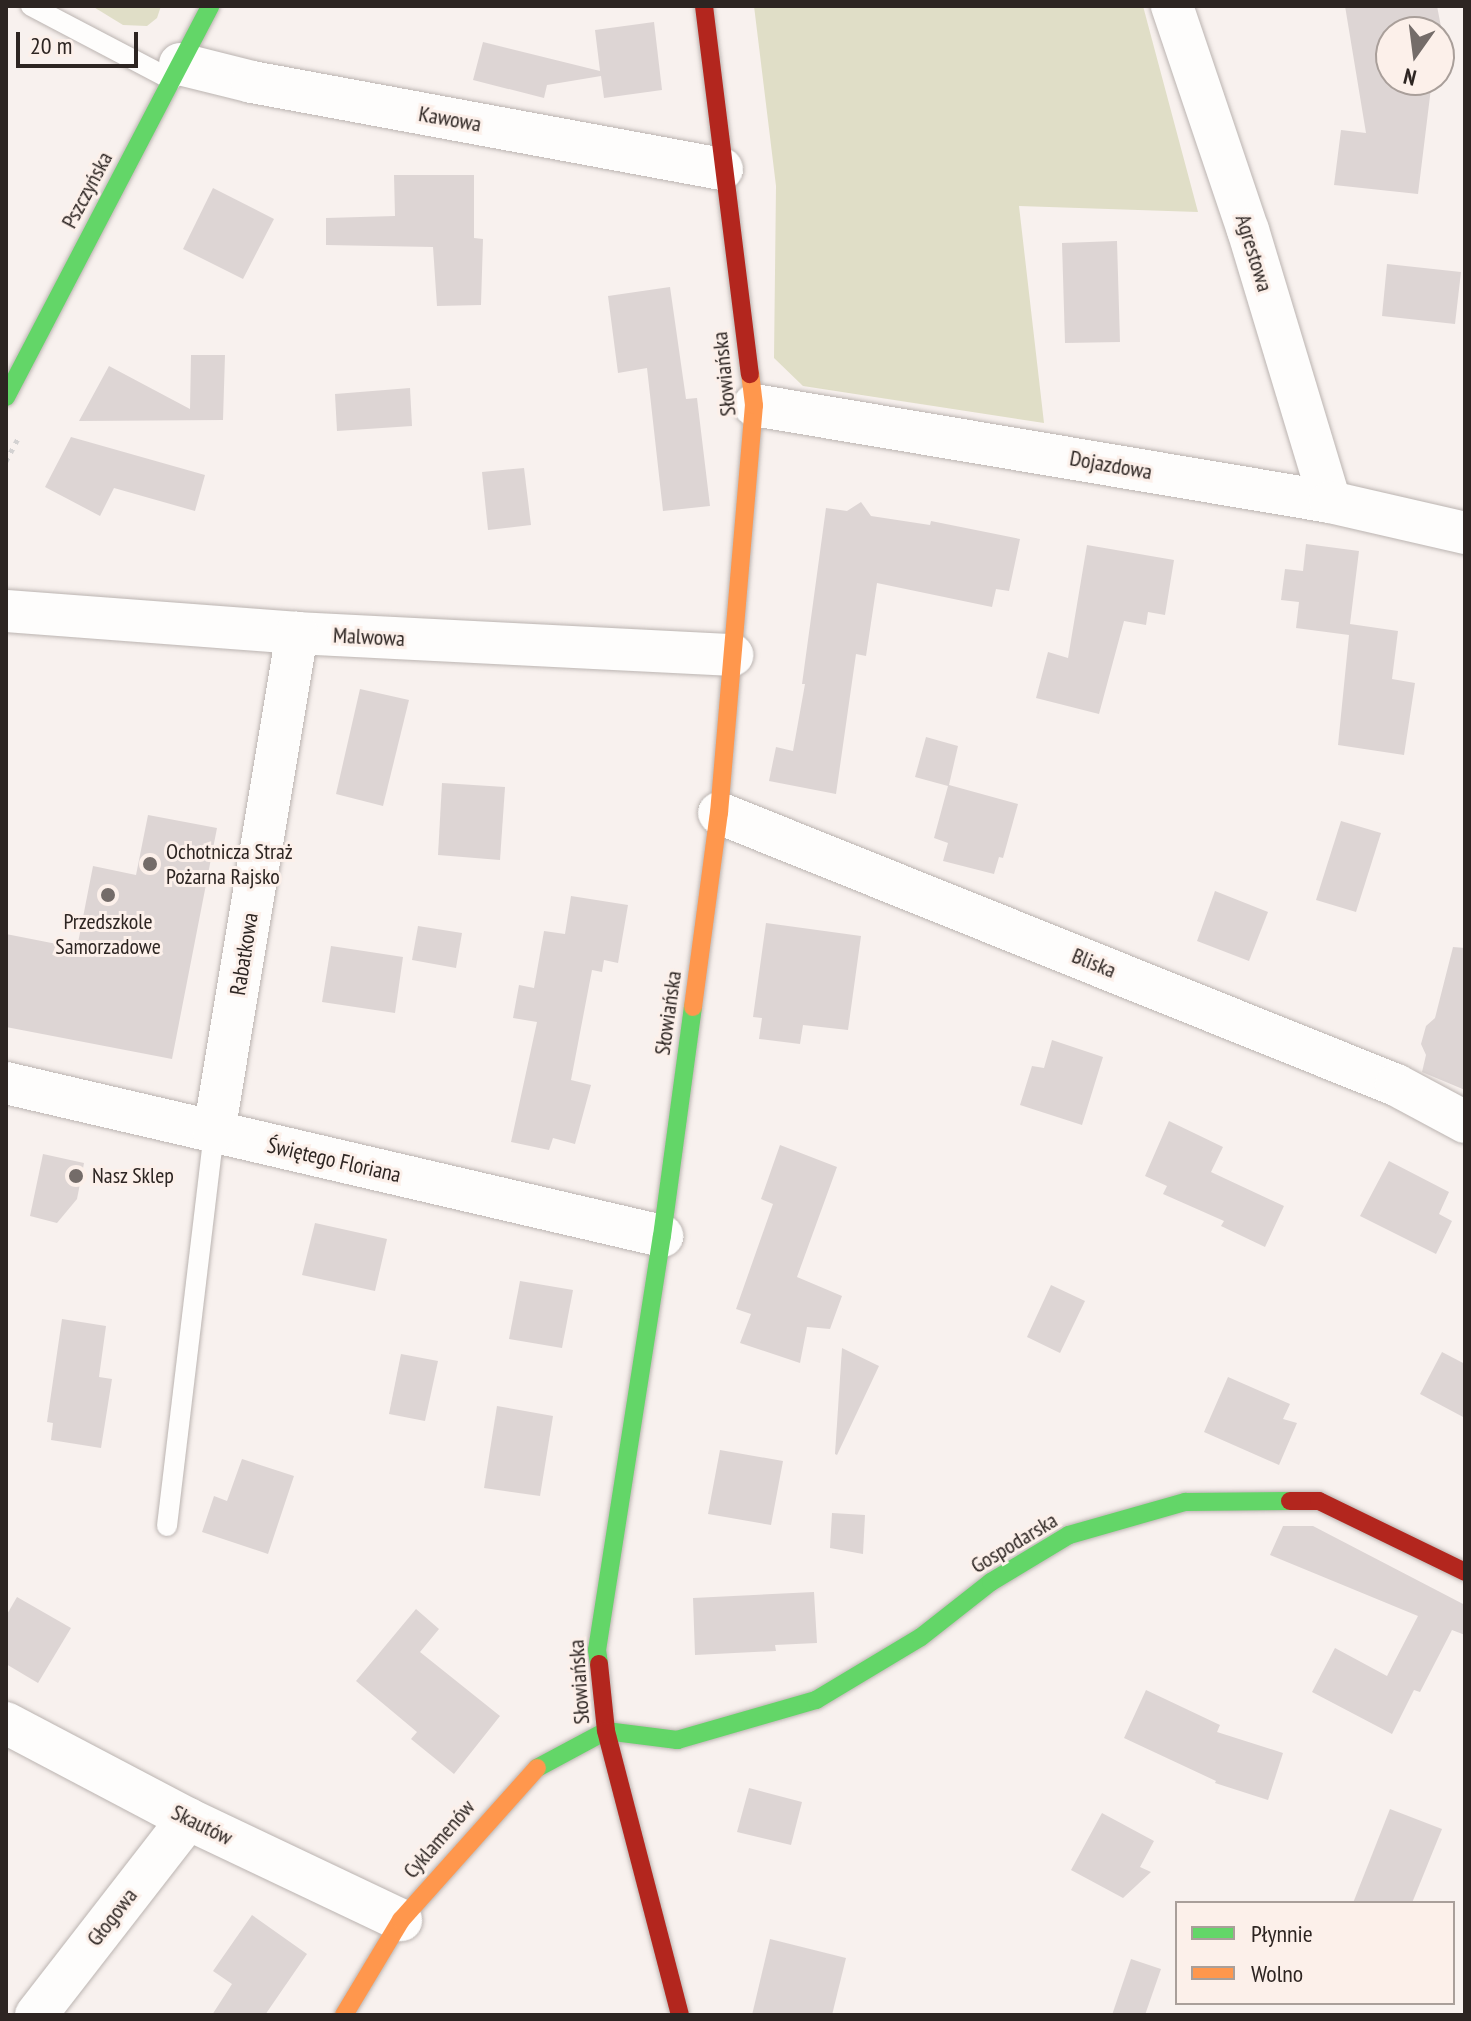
<!DOCTYPE html>
<meta charset="utf-8">
<style>
body{margin:0}
#map{position:relative;width:1471px;height:2021px;overflow:hidden;background:#f8f1ee;font-family:"PT Sans Narrow",sans-serif}
div>[style]{position:absolute}
.green>*{inset:0;background:#e0dec7}
.building>*{inset:0;background:#ddd5d4}
.path>*{height:5px;margin-top:-2.5px;transform-origin:0;background:repeating-linear-gradient(90deg,#d4d2d2 0 4px,transparent 0 10px)}
.roads{filter:drop-shadow(0 0 2px #bbb4b1) drop-shadow(0 0 2px #bbb4b1)}
.lane>*{height:20px;margin:-10px;padding:0 10px;transform-origin:10px;border-radius:10px;background:#fefdfc}
.street>*{height:42px;margin:-21px;padding:0 21px;transform-origin:21px;border-radius:21px;background:#fefdfc}
.fast>*{height:18px;margin:-9px;padding:0 9px;transform-origin:9px;border-radius:9px;background:#63d668}
.slow>*{height:18px;margin:-9px;padding:0 9px;transform-origin:9px;border-radius:9px;background:#ff974d}
.jam>*{height:18px;margin:-9px;padding:0 9px;transform-origin:9px;border-radius:9px;background:#b3261e}
.dots>*{width:22px;height:22px;translate:-50% -50%;box-sizing:border-box;border:4px solid #fcf0ea;border-radius:50%}
span{translate:-50% -50%;white-space:nowrap;text-align:center;line-height:1.15;-webkit-text-stroke:6px #fcf0ea;paint-order:stroke}
.street-label{font-size:22px;color:#2d2522}
.poi-label{font-size:22px;color:#2d2522}
.left{translate:0 -50%;text-align:left}
.frame{position:absolute;inset:0;border:8px solid #2d2522;pointer-events:none}
.legend{position:absolute;left:1175px;top:1901px;width:280px;height:104px;box-sizing:border-box;background:#fcf0ea;border:2px solid #a99f9a;margin:0;padding:10px 14px;list-style:none;font-size:24px;color:#2d2522}
.legend li{display:flex;align-items:center;gap:16px;height:40px}
.legend b{width:40px;border:2px solid #a99f9a}
.north{position:absolute;left:1375px;top:16px;width:80px;height:80px;box-sizing:border-box;background:#fcf0ea;border:2px solid #a99f9a;border-radius:50%;rotate:194deg;font-size:22px;font-weight:700;line-height:32px;text-align:center;color:#2d2522}
.north::after{content:'';display:block;margin:auto;width:28px;height:36px;background:#746c69;clip-path:polygon(50% 0,100% 100%,50% 72%,0 100%)}
.scale{position:absolute;left:16px;top:32px;width:122px;height:36px;box-sizing:border-box;border:4px solid #2d2522;border-top:0;padding-left:10px;font-size:24px;line-height:28px;white-space:nowrap;color:#2d2522;-webkit-text-stroke:6px #fcf0ea;paint-order:stroke}
</style>
<div id="map">
<div class="green">
<i style="clip-path:polygon(92px 6px,161px 6px,157px 18px,147px 26px,123px 25px)"></i>
<i style="clip-path:polygon(754px 6px,1143px 6px,1198px 212px,1019px 206px,1044px 423px,803px 386px,774px 358px,776px 186px)"></i>
</div>
<div class="building">
<i style="clip-path:polygon(1345px 6px,1437px 6px,1450px 73px,1439px 75px,1439px 32px,1391px 32px,1391px 80px,1432px 80px,1418px 194px,1334px 185px,1341px 130px,1366px 133px)"></i>
<i style="clip-path:polygon(654px 22px,662px 90px,604px 98px,601px 76px,547px 85px,544px 98px,473px 80px,483px 42px,600px 71px,595px 30px)"></i>
<i style="clip-path:polygon(394px 175px,474px 175px,474px 238px,483px 239px,481px 305px,437px 306px,433px 247px,326px 245px,326px 218px,395px 216px)"></i>
<i style="clip-path:polygon(213px 188px,274px 219px,243px 279px,183px 249px)"></i>
<i style="clip-path:polygon(1117px 241px,1120px 342px,1065px 343px,1062px 243px)"></i>
<i style="clip-path:polygon(1387px 264px,1461px 272px,1455px 324px,1382px 316px)"></i>
<i style="clip-path:polygon(670px 287px,686px 399px,697px 398px,710px 506px,663px 511px,647px 368px,618px 373px,608px 296px)"></i>
<i style="clip-path:polygon(191px 355px,225px 355px,223px 420px,79px 421px,109px 366px,190px 409px)"></i>
<i style="clip-path:polygon(410px 388px,412px 426px,337px 431px,335px 394px)"></i>
<i style="clip-path:polygon(71px 437px,205px 475px,195px 511px,114px 488px,100px 516px,45px 487px)"></i>
<i style="clip-path:polygon(524px 468px,531px 525px,488px 530px,482px 472px)"></i>
<i style="clip-path:polygon(861px 502px,871px 516px,930px 525px,931px 521px,1020px 539px,1009px 591px,996px 589px,992px 607px,877px 583px,866px 656px,856px 654px,836px 794px,769px 781px,776px 747px,793px 751px,805px 684px,802px 684px,826px 508px,847px 511px)"></i>
<i style="clip-path:polygon(1306px 544px,1359px 551px,1350px 624px,1398px 631px,1392px 679px,1415px 683px,1404px 755px,1338px 745px,1349px 635px,1296px 628px,1299px 602px,1281px 600px,1285px 569px,1303px 571px)"></i>
<i style="clip-path:polygon(1087px 545px,1174px 560px,1165px 615px,1148px 612px,1146px 625px,1124px 621px,1099px 714px,1036px 698px,1048px 652px,1068px 658px)"></i>
<i style="clip-path:polygon(360px 689px,409px 700px,383px 806px,336px 794px)"></i>
<i style="clip-path:polygon(926px 737px,958px 746px,949px 785px,1018px 804px,1003px 858px,999px 857px,994px 874px,943px 861px,948px 843px,934px 838px,948px 786px,915px 777px)"></i>
<i style="clip-path:polygon(442px 783px,505px 787px,500px 860px,438px 855px)"></i>
<i style="clip-path:polygon(148px 815px,217px 828px,172px 1059px,6px 1027px,6px 934px,77px 948px,93px 866px,136px 875px)"></i>
<i style="clip-path:polygon(1341px 821px,1381px 833px,1356px 912px,1316px 900px)"></i>
<i style="clip-path:polygon(1215px 891px,1268px 912px,1249px 961px,1197px 941px)"></i>
<i style="clip-path:polygon(571px 896px,628px 905px,618px 963px,604px 960px,602px 972px,592px 970px,571px 1080px,591px 1085px,575px 1144px,553px 1138px,549px 1150px,511px 1142px,537px 1022px,513px 1018px,519px 985px,534px 988px,544px 931px,565px 934px)"></i>
<i style="clip-path:polygon(766px 923px,861px 936px,848px 1030px,803px 1025px,800px 1044px,759px 1039px,762px 1018px,753px 1017px)"></i>
<i style="clip-path:polygon(418px 926px,462px 933px,456px 968px,412px 960px)"></i>
<i style="clip-path:polygon(331px 946px,403px 957px,395px 1013px,322px 1002px)"></i>
<i style="clip-path:polygon(1453px 947px,1465px 948px,1465px 1090px,1422px 1072px,1426px 1055px,1421px 1044px,1426px 1026px,1435px 1018px)"></i>
<i style="clip-path:polygon(1052px 1040px,1103px 1057px,1082px 1125px,1020px 1105px,1032px 1066px,1044px 1068px)"></i>
<i style="clip-path:polygon(1169px 1121px,1223px 1147px,1211px 1172px,1284px 1206px,1265px 1247px,1221px 1226px,1224px 1221px,1163px 1194px,1167px 1186px,1145px 1176px)"></i>
<i style="clip-path:polygon(780px 1145px,837px 1167px,797px 1277px,842px 1296px,830px 1329px,807px 1327px,800px 1363px,740px 1343px,751px 1314px,736px 1309px,773px 1204px,761px 1199px)"></i>
<i style="clip-path:polygon(43px 1154px,84px 1163px,77px 1199px,57px 1223px,30px 1216px)"></i>
<i style="clip-path:polygon(1389px 1161px,1449px 1192px,1439px 1214px,1452px 1221px,1436px 1254px,1360px 1216px)"></i>
<i style="clip-path:polygon(315px 1223px,387px 1239px,375px 1291px,302px 1275px)"></i>
<i style="clip-path:polygon(520px 1281px,573px 1290px,562px 1348px,509px 1339px)"></i>
<i style="clip-path:polygon(1051px 1285px,1085px 1301px,1060px 1353px,1027px 1337px)"></i>
<i style="clip-path:polygon(62px 1319px,106px 1326px,99px 1377px,112px 1379px,101px 1448px,51px 1440px,53px 1423px,47px 1422px)"></i>
<i style="clip-path:polygon(842px 1348px,879px 1366px,837px 1455px,835px 1454px)"></i>
<i style="clip-path:polygon(1442px 1352px,1465px 1364px,1465px 1418px,1420px 1394px)"></i>
<i style="clip-path:polygon(401px 1354px,438px 1361px,425px 1421px,389px 1414px)"></i>
<i style="clip-path:polygon(1228px 1377px,1290px 1404px,1283px 1419px,1297px 1423px,1279px 1465px,1204px 1432px)"></i>
<i style="clip-path:polygon(497px 1406px,553px 1416px,540px 1496px,484px 1488px)"></i>
<i style="clip-path:polygon(720px 1450px,783px 1461px,771px 1525px,708px 1514px)"></i>
<i style="clip-path:polygon(242px 1459px,294px 1476px,268px 1554px,202px 1532px,214px 1496px,227px 1501px)"></i>
<i style="clip-path:polygon(832px 1513px,865px 1515px,863px 1554px,830px 1548px)"></i>
<i style="clip-path:polygon(1283px 1526px,1313px 1526px,1465px 1605px,1465px 1635px,1452px 1630px,1420px 1692px,1414px 1690px,1392px 1734px,1312px 1692px,1335px 1648px,1387px 1676px,1418px 1616px,1270px 1555px)"></i>
<i style="clip-path:polygon(814px 1592px,817px 1643px,775px 1645px,776px 1651px,695px 1655px,693px 1598px)"></i>
<i style="clip-path:polygon(17px 1597px,71px 1628px,38px 1683px,6px 1664px,6px 1616px)"></i>
<i style="clip-path:polygon(416px 1609px,439px 1629px,420px 1652px,500px 1716px,454px 1774px,411px 1739px,417px 1732px,356px 1681px)"></i>
<i style="clip-path:polygon(1146px 1690px,1220px 1725px,1217px 1732px,1283px 1753px,1268px 1800px,1215px 1783px,1216px 1781px,1124px 1738px)"></i>
<i style="clip-path:polygon(749px 1788px,802px 1802px,791px 1845px,737px 1832px)"></i>
<i style="clip-path:polygon(1390px 1809px,1442px 1829px,1412px 1903px,1353px 1903px)"></i>
<i style="clip-path:polygon(1102px 1813px,1154px 1841px,1140px 1867px,1151px 1872px,1123px 1898px,1071px 1870px)"></i>
<i style="clip-path:polygon(252px 1915px,307px 1954px,265px 2015px,212px 2015px,232px 1984px,213px 1971px)"></i>
<i style="clip-path:polygon(770px 1939px,846px 1958px,832px 2015px,752px 2015px)"></i>
<i style="clip-path:polygon(1131px 1959px,1161px 1969px,1145px 2015px,1112px 2015px)"></i>
</div>
<div class="path">
<i style="left:6px;top:461px;width:27px;rotate:-62deg"></i>
</div>
<div class="roads">
<div class="lane">
<i style="left:31px;top:6px;width:159px;rotate:27.7deg"></i>
<i style="left:167px;top:1526px;width:397px;rotate:-83.2deg"></i>
</div>
<div class="street">
<i style="left:1172px;top:6px;width:237px;rotate:71.3deg"></i>
<i style="left:1248px;top:230px;width:284px;rotate:73.2deg"></i>
<i style="left:180px;top:64px;width:74px;rotate:14deg"></i>
<i style="left:252px;top:82px;width:478px;rotate:10.5deg"></i>
<i style="left:754px;top:405px;width:584px;rotate:9.56deg"></i>
<i style="left:1330px;top:502px;width:139px;rotate:12.9deg"></i>
<i style="left:6px;top:611px;width:292px;rotate:4.3deg"></i>
<i style="left:297px;top:633px;width:436px;rotate:2.9deg"></i>
<i style="left:719px;top:813px;width:730px;rotate:21.89deg"></i>
<i style="left:1396px;top:1085px;width:78px;rotate:28.2deg"></i>
<i style="left:6px;top:1083px;width:674px;rotate:13.13deg"></i>
<i style="left:214px;top:1132px;width:506px;rotate:-80.56deg"></i>
<i style="left:6px;top:1723px;width:206px;rotate:27.8deg"></i>
<i style="left:188px;top:1819px;width:236px;rotate:25.4deg"></i>
<i style="left:36px;top:2015px;width:248px;rotate:-52.2deg"></i>
</div>
<div class="fast">
<i style="left:6px;top:397px;width:441px;rotate:-62.4deg"></i>
<i style="left:599px;top:1664px;width:14px;rotate:-98deg"></i>
<i style="left:597px;top:1650px;width:419px;rotate:-81.1deg"></i>
<i style="left:662px;top:1236px;width:231px;rotate:-82.3deg"></i>
<i style="left:537px;top:1768px;width:78px;rotate:-28.2deg"></i>
<i style="left:606px;top:1731px;width:72px;rotate:7.2deg"></i>
<i style="left:677px;top:1740px;width:145px;rotate:-16.1deg"></i>
<i style="left:816px;top:1700px;width:122px;rotate:-31deg"></i>
<i style="left:921px;top:1637px;width:89px;rotate:-38.2deg"></i>
<i style="left:991px;top:1582px;width:91px;rotate:-31.1deg"></i>
<i style="left:1069px;top:1535px;width:121px;rotate:-15.9deg"></i>
<i style="left:1185px;top:1502px;width:105px;rotate:-0.5deg"></i>
</div>
<div class="slow">
<i style="left:693px;top:1007px;width:196px;rotate:-82.4deg"></i>
<i style="left:719px;top:813px;width:409px;rotate:-85.1deg"></i>
<i style="left:754px;top:405px;width:31px;rotate:-97deg"></i>
<i style="left:344px;top:2015px;width:111px;rotate:-59deg"></i>
<i style="left:401px;top:1920px;width:204px;rotate:-48.2deg"></i>
</div>
<div class="jam">
<i style="left:704px;top:6px;width:371px;rotate:82.9deg"></i>
<i style="left:1290px;top:1501px;width:29px"></i>
<i style="left:1319px;top:1501px;width:162px;rotate:25.9deg"></i>
<i style="left:599px;top:1664px;width:67px;rotate:84deg"></i>
<i style="left:606px;top:1731px;width:293px;rotate:75.4deg"></i>
</div>
</div>
<div class="dots">
<i style="left:150px;top:864px;background:#746c69"></i>
<i style="left:108px;top:895px;background:#746c69"></i>
<i style="left:76px;top:1176px;background:#746c69"></i>
</div>
<div class="street-label">
<span style="left:450px;top:119px;rotate:10deg">Kawowa</span>
<span style="left:87px;top:190px;rotate:-62deg">Pszczyńska</span>
<span style="left:1254px;top:253px;rotate:73deg">Agrestowa</span>
<span style="left:724px;top:374px;rotate:-96deg">Słowiańska</span>
<span style="left:1111px;top:465px;rotate:10deg">Dojazdowa</span>
<span style="left:369px;top:637px;rotate:3deg">Malwowa</span>
<span style="left:244px;top:954px;rotate:-81deg">Rabatkowa</span>
<span style="left:1094px;top:963px;rotate:22deg">Bliska</span>
<span style="left:668px;top:1013px;rotate:-82deg">Słowiańska</span>
<span style="left:334px;top:1160px;rotate:13deg">Świętego Floriana</span>
<span style="left:1014px;top:1543px;rotate:-31deg">Gospodarska</span>
<span style="left:579px;top:1682px;rotate:-94deg">Słowiańska</span>
<span style="left:202px;top:1825px;rotate:26deg">Skautów</span>
<span style="left:439px;top:1839px;rotate:-49deg">Cyklamenów</span>
<span style="left:112px;top:1917px;rotate:-52deg">Głogowa</span>
</div>
<div class="poi-label">
<span class="left" style="left:166px;top:864px">Ochotnicza Straż<br>Pożarna Rajsko</span>
<span style="left:108px;top:934px">Przedszkole<br>Samorzadowe</span>
<span class="left" style="left:92px;top:1176px">Nasz Sklep</span>
</div>
<div class="frame"></div>
<ul class="legend">
<li><b style="height:10px;background:#63d668"></b>Płynnie</li>
<li><b style="height:10px;background:#ff974d"></b>Wolno</li>
</ul>
<div class="north">N</div>
<div class="scale">20 m</div>
</div>
